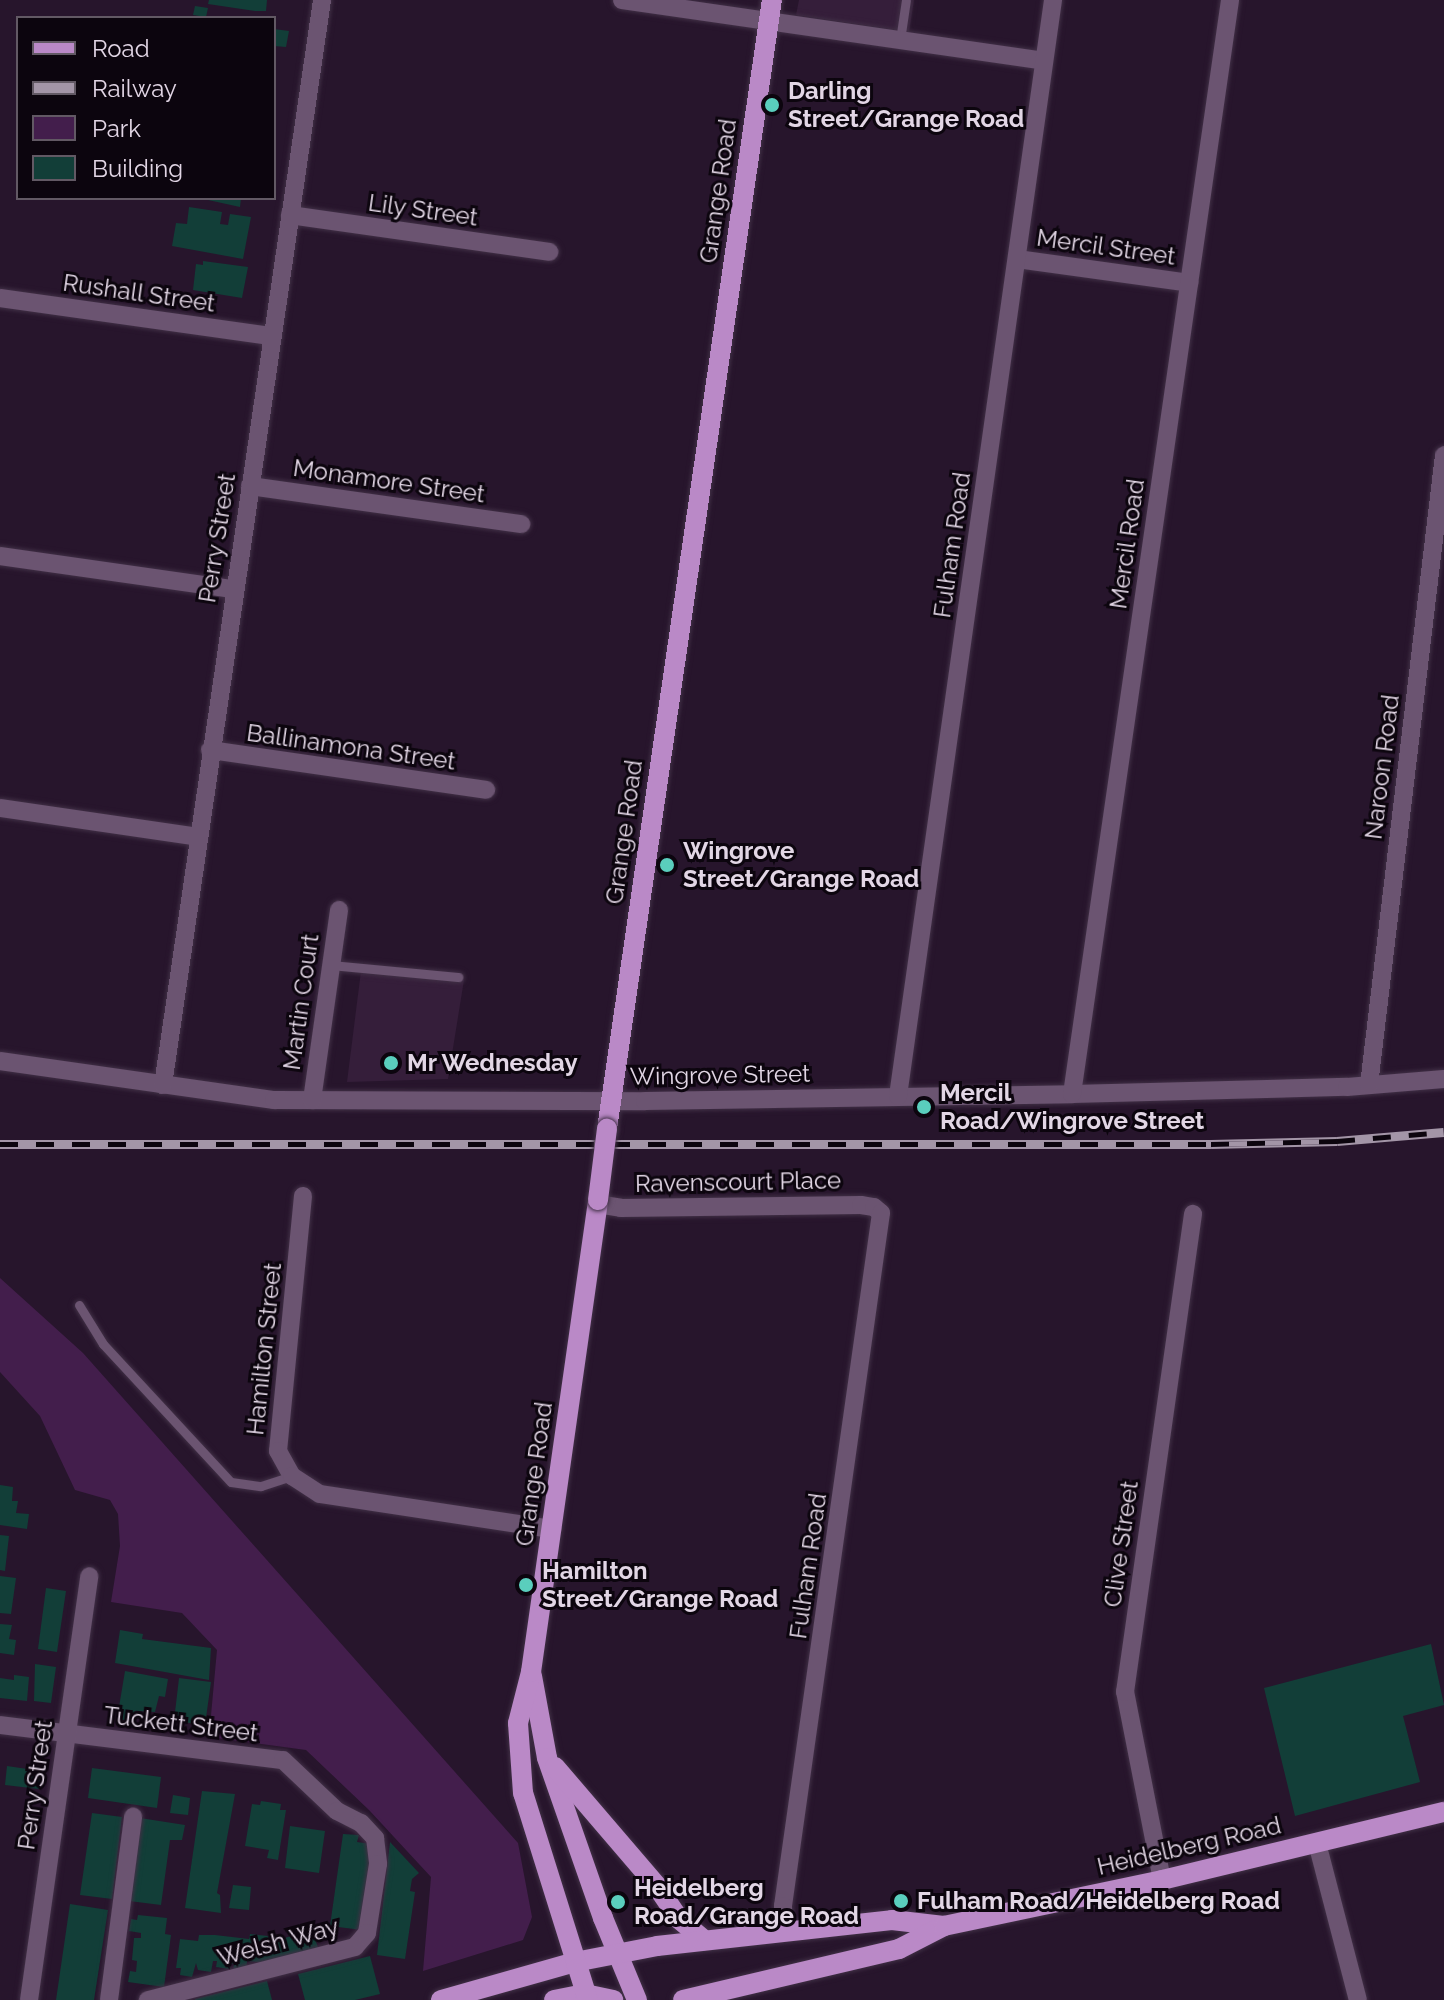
<!DOCTYPE html>
<style>
body{margin:0}
#map{position:relative;width:1444px;height:2000px;overflow:hidden;background:#27152c;font-family:Raleway,sans-serif}
div>[style]{position:absolute}
.built>*{inset:0;background:#351e3a}
.green>*{inset:0;background:#431e4c}
.building>*{inset:0;background:#123e38}
.roads{filter:drop-shadow(0 0 2px #413046) drop-shadow(0 0 2px #413046)}
.lane>*{height:9px;margin:-4.5px;padding:0 4.5px;transform-origin:4.5px;border-radius:4.5px;background:#6b5471}
.street>*{height:18px;margin:-9px;padding:0 9px;transform-origin:9px;border-radius:9px;background:#6b5471}
.primary>*{height:20px;margin:-10px;padding:0 10px;transform-origin:10px;border-radius:10px;background:#ba89c7}
.rail>*{height:9px;margin-top:-4.5px;transform-origin:0;background:repeating-linear-gradient(90deg,#0c050e 0 18px,#a395a7 0 36px);box-sizing:border-box;border-block:2px solid #a395a7}
.bridges{filter:drop-shadow(0 0 2px #413046) drop-shadow(0 0 2px #413046)}
.primary-bridge>*{height:20px;margin:-10px;padding:0 10px;transform-origin:10px;border-radius:10px;background:#ba89c7}
.dots>*{width:22px;height:22px;translate:-50% -50%;box-sizing:border-box;border:4px solid #0c050e;border-radius:50%}
span{translate:-50% -50%;white-space:nowrap;text-align:center;line-height:1.15;-webkit-text-stroke:6px #0c050e;paint-order:stroke}
.poi-label{font-size:24px;color:#e2d6e5;font-weight:700}
.left{translate:0 -50%;text-align:left}
.street-label{font-size:24px;color:#e2d6e5}
.legend{position:absolute;left:16px;top:16px;width:260px;height:184px;box-sizing:border-box;background:#0c050e;border:2px solid #625964;margin:0;padding:10px 14px;list-style:none;font-size:24px;color:#e2d6e5}
.legend li{display:flex;align-items:center;gap:16px;height:40px}
.legend b{width:40px;border:2px solid #625964}
</style>
<div id="map">
<div class="built">
<i style="clip-path:polygon(799px 0,914px 0,909px 32px,796px 15px)"></i>
<i style="clip-path:polygon(361px 971px,464px 980px,448px 1079px,347px 1082px)"></i>
</div>
<div class="green">
<i style="clip-path:polygon(0 1278px,83px 1353px,518px 1843px,532px 1917px,523px 1940px,423px 1971px,431px 1877px,369px 1810px,306px 1750px,209px 1737px,217px 1650px,182px 1613px,111px 1602px,120px 1546px,118px 1514px,110px 1500px,75px 1490px,40px 1416px,0 1372px)"></i>
</div>
<div class="building">
<i style="clip-path:polygon(209px 0,267px 0,266px 11px,255px 11px,208px 4px)"></i>
<i style="clip-path:polygon(195px 6px,208px 8px,206px 17px,193px 15px)"></i>
<i style="clip-path:polygon(274px 29px,289px 31px,286px 47px,274px 46px)"></i>
<i style="clip-path:polygon(199px 198px,241px 198px,240px 207px)"></i>
<i style="clip-path:polygon(189px 207px,222px 212px,220px 224px,228px 225px,230px 214px,251px 217px,243px 259px,172px 246px,176px 223px,187px 224px)"></i>
<i style="clip-path:polygon(203px 261px,248px 267px,242px 298px,193px 290px,196px 264px,203px 265px)"></i>
<i style="clip-path:polygon(0 1485px,13px 1487px,12px 1501px,18px 1501px,16px 1513px,29px 1514px,27px 1529px,0 1525px)"></i>
<i style="clip-path:polygon(0 1535px,9px 1536px,5px 1571px,0 1570px)"></i>
<i style="clip-path:polygon(0 1576px,16px 1578px,11px 1614px,0 1613px)"></i>
<i style="clip-path:polygon(46px 1588px,66px 1591px,57px 1652px,38px 1649px)"></i>
<i style="clip-path:polygon(0 1624px,12px 1625px,9px 1639px,16px 1640px,14px 1655px,0 1653px)"></i>
<i style="clip-path:polygon(120px 1630px,143px 1634px,142px 1639px,211px 1648px,209px 1680px,115px 1663px)"></i>
<i style="clip-path:polygon(1431px 1644px,1444px 1705px,1403px 1716px,1420px 1782px,1295px 1816px,1264px 1688px)"></i>
<i style="clip-path:polygon(35px 1664px,56px 1667px,51px 1703px,34px 1701px)"></i>
<i style="clip-path:polygon(125px 1671px,168px 1679px,165px 1697px,159px 1696px,155px 1712px,135px 1711px,133px 1721px,117px 1719px)"></i>
<i style="clip-path:polygon(14px 1675px,29px 1677px,27px 1701px,0 1698px,0 1678px,14px 1680px)"></i>
<i style="clip-path:polygon(179px 1678px,211px 1682px,205px 1725px,174px 1721px)"></i>
<i style="clip-path:polygon(7px 1766px,41px 1771px,39px 1789px,5px 1785px)"></i>
<i style="clip-path:polygon(92px 1768px,161px 1777px,157px 1808px,88px 1798px)"></i>
<i style="clip-path:polygon(202px 1791px,235px 1794px,217px 1893px,220px 1895px,221px 1913px,185px 1908px)"></i>
<i style="clip-path:polygon(173px 1795px,190px 1798px,188px 1815px,170px 1813px)"></i>
<i style="clip-path:polygon(261px 1801px,281px 1804px,280px 1810px,286px 1810px,278px 1860px,267px 1858px,269px 1850px,245px 1846px,252px 1804px,260px 1805px)"></i>
<i style="clip-path:polygon(92px 1813px,122px 1817px,112px 1899px,80px 1895px)"></i>
<i style="clip-path:polygon(140px 1818px,185px 1825px,182px 1840px,170px 1840px,161px 1905px,129px 1901px)"></i>
<i style="clip-path:polygon(290px 1826px,325px 1831px,319px 1873px,285px 1868px)"></i>
<i style="clip-path:polygon(343px 1834px,359px 1835px,357px 1842px,371px 1844px,362px 1930px,330px 1926px)"></i>
<i style="clip-path:polygon(390px 1842px,419px 1873px,412px 1879px,410px 1891px,415px 1892px,405px 1959px,377px 1955px)"></i>
<i style="clip-path:polygon(233px 1885px,251px 1887px,249px 1910px,229px 1908px)"></i>
<i style="clip-path:polygon(70px 1904px,108px 1910px,94px 2000px,56px 2000px)"></i>
<i style="clip-path:polygon(138px 1915px,167px 1918px,165px 1934px,171px 1935px,164px 1987px,128px 1982px,130px 1971px,136px 1972px,137px 1961px,132px 1960px,134px 1938px,141px 1938px,141px 1933px,129px 1931px,131px 1919px,137px 1920px)"></i>
<i style="clip-path:polygon(250px 1934px,268px 1936px,270px 1943px,291px 1936px,315px 1939px,319px 1950px,271px 1963px,269px 1960px,268px 1963px,247px 1961px,246px 1972px,233px 1970px,234px 1964px,230px 1963px,229px 1969px,216px 1967px,217px 1961px,213px 1961px,211px 1972px,198px 1970px,196px 1963px,192px 1977px,180px 1975px,181px 1968px,176px 1968px,180px 1939px,198px 1941px,199px 1935px,215px 1935px,249px 1939px)"></i>
<i style="clip-path:polygon(370px 1956px,380px 1994px,355px 2000px,305px 2000px,298px 1974px)"></i>
<i style="clip-path:polygon(267px 1981px,272px 2000px,195px 2000px,195px 1999px)"></i>
</div>
<div class="roads">
<div class="lane">
<i style="left:900px;top:40px;width:40px;rotate:-81.5deg"></i>
<i style="left:330px;top:965px;width:129px;rotate:5.4deg"></i>
<i style="left:79px;top:1305px;width:46px;rotate:58.4deg"></i>
<i style="left:103px;top:1344px;width:188px;rotate:47.2deg"></i>
<i style="left:231px;top:1482px;width:30px;rotate:8deg"></i>
<i style="left:261px;top:1486px;width:33px;rotate:-18deg"></i>
</div>
<div class="street">
<i style="left:622px;top:0;width:425px;rotate:8.2deg"></i>
<i style="left:290px;top:215px;width:262px;rotate:8.1deg"></i>
<i style="left:1017px;top:259px;width:174px;rotate:7.9deg"></i>
<i style="left:0;top:298px;width:273px;rotate:8deg"></i>
<i style="left:250px;top:486px;width:274px;rotate:8deg"></i>
<i style="left:0;top:556px;width:235px;rotate:8.1deg"></i>
<i style="left:210px;top:750px;width:279px;rotate:8.2deg"></i>
<i style="left:0;top:808px;width:200px;rotate:8.3deg"></i>
<i style="left:0;top:1061px;width:277px;rotate:8.1deg"></i>
<i style="left:274px;top:1100px;width:371px;rotate:0.2deg"></i>
<i style="left:645px;top:1101px;width:427px;rotate:-0.9deg"></i>
<i style="left:1072px;top:1094px;width:275px;rotate:-1.5deg"></i>
<i style="left:1347px;top:1087px;width:97px;rotate:-4.7deg"></i>
<i style="left:163px;top:1085px;width:1097px;rotate:-81.66deg"></i>
<i style="left:1369px;top:1085px;width:634px;rotate:-83.21deg"></i>
<i style="left:1072px;top:1094px;width:1105px;rotate:-81.78deg"></i>
<i style="left:898px;top:1096px;width:1107px;rotate:-81.95deg"></i>
<i style="left:312px;top:1100px;width:192px;rotate:-81.9deg"></i>
<i style="left:303px;top:1196px;width:256px;rotate:95.6deg"></i>
<i style="left:278px;top:1451px;width:29px;rotate:61deg"></i>
<i style="left:292px;top:1476px;width:33px;rotate:33deg"></i>
<i style="left:320px;top:1494px;width:235px;rotate:8.6deg"></i>
<i style="left:597px;top:1204px;width:24px;rotate:9deg"></i>
<i style="left:621px;top:1208px;width:240px;rotate:-0.7deg"></i>
<i style="left:861px;top:1205px;width:13px;rotate:9deg"></i>
<i style="left:874px;top:1207px;width:9px;rotate:41deg"></i>
<i style="left:881px;top:1213px;width:700px;rotate:98.05deg"></i>
<i style="left:783px;top:1906px;width:24px;rotate:88deg"></i>
<i style="left:0;top:1725px;width:285px;rotate:7.1deg"></i>
<i style="left:283px;top:1760px;width:74px;rotate:43.4deg"></i>
<i style="left:337px;top:1811px;width:27px;rotate:27deg"></i>
<i style="left:361px;top:1823px;width:21px;rotate:47deg"></i>
<i style="left:375px;top:1838px;width:26px;rotate:83deg"></i>
<i style="left:378px;top:1864px;width:70px;rotate:99.1deg"></i>
<i style="left:367px;top:1933px;width:18px;rotate:131deg"></i>
<i style="left:355px;top:1947px;width:214px;rotate:165.6deg"></i>
<i style="left:1317px;top:1843px;width:162px;rotate:75.4deg"></i>
<i style="left:1162px;top:1880px;width:192px;rotate:-101.1deg"></i>
<i style="left:1125px;top:1692px;width:483px;rotate:-81.9deg"></i>
<i style="left:29px;top:2000px;width:428px;rotate:-81.9deg"></i>
<i style="left:109px;top:2000px;width:185px;rotate:-82.5deg"></i>
</div>
<div class="primary">
<i style="left:607px;top:1129px;width:1141px;rotate:-81.69deg"></i>
<i style="left:532px;top:1676px;width:83px;rotate:79.6deg"></i>
<i style="left:547px;top:1758px;width:170px;rotate:70.7deg"></i>
<i style="left:603px;top:1918px;width:89px;rotate:67.5deg"></i>
<i style="left:555px;top:1767px;width:155px;rotate:49.4deg"></i>
<i style="left:656px;top:1885px;width:41px;rotate:55.9deg"></i>
<i style="left:679px;top:1919px;width:33px;rotate:40deg"></i>
<i style="left:441px;top:2000px;width:139px;rotate:-15.8deg"></i>
<i style="left:575px;top:1962px;width:84px;rotate:-11deg"></i>
<i style="left:657px;top:1946px;width:236px;rotate:-6.3deg"></i>
<i style="left:892px;top:1920px;width:52px;rotate:6.6deg"></i>
<i style="left:554px;top:2000px;width:32px;rotate:-11deg"></i>
<i style="left:585px;top:1994px;width:29px;rotate:12deg"></i>
<i style="left:588px;top:2000px;width:217px;rotate:-107.4deg"></i>
<i style="left:523px;top:1793px;width:70px;rotate:-94.1deg"></i>
<i style="left:518px;top:1723px;width:53px;rotate:-75.7deg"></i>
<i style="left:531px;top:1672px;width:477px;rotate:-81.9deg"></i>
<i style="left:683px;top:2000px;width:222px;rotate:-13.3deg"></i>
<i style="left:899px;top:1949px;width:51px;rotate:-27.1deg"></i>
<i style="left:944px;top:1926px;width:223px;rotate:-11.9deg"></i>
<i style="left:1162px;top:1880px;width:290px;rotate:-13.6deg"></i>
</div>
</div>
<div class="rail">
<i style="left:0;top:1144px;width:1211px"></i>
<i style="left:1211px;top:1144px;width:126px;rotate:-1.4deg"></i>
<i style="left:1337px;top:1141px;width:107px;rotate:-4.8deg"></i>
</div>
<div class="bridges">
<div class="primary-bridge">
<i style="left:598px;top:1200px;width:72px;rotate:-82.8deg"></i>
</div>
</div>
<div class="dots">
<i style="left:772px;top:105px;background:#5acebd"></i>
<i style="left:667px;top:865px;background:#5acebd"></i>
<i style="left:391px;top:1063px;background:#5acebd"></i>
<i style="left:924px;top:1107px;background:#5acebd"></i>
<i style="left:526px;top:1585px;background:#5acebd"></i>
<i style="left:901px;top:1901px;background:#5acebd"></i>
<i style="left:618px;top:1902px;background:#5acebd"></i>
</div>
<div class="poi-label">
<span class="left" style="left:788px;top:105px">Darling<br>Street/Grange Road</span>
<span class="left" style="left:683px;top:865px">Wingrove<br>Street/Grange Road</span>
<span class="left" style="left:407px;top:1063px">Mr Wednesday</span>
<span class="left" style="left:940px;top:1107px">Mercil<br>Road/Wingrove Street</span>
<span class="left" style="left:542px;top:1585px">Hamilton<br>Street/Grange Road</span>
<span class="left" style="left:634px;top:1902px">Heidelberg<br>Road/Grange Road</span>
<span class="left" style="left:917px;top:1901px">Fulham Road/Heidelberg Road</span>
</div>
<div class="street-label">
<span style="left:718px;top:191px;rotate:-82deg">Grange Road</span>
<span style="left:423px;top:210px;rotate:8deg">Lily Street</span>
<span style="left:1106px;top:247px;rotate:8deg">Mercil Street</span>
<span style="left:139px;top:293px;rotate:8deg">Rushall Street</span>
<span style="left:389px;top:481px;rotate:8deg">Monamore Street</span>
<span style="left:217px;top:538px;rotate:-81deg">Perry Street</span>
<span style="left:1127px;top:544px;rotate:-82deg">Mercil Road</span>
<span style="left:952px;top:545px;rotate:-82deg">Fulham Road</span>
<span style="left:351px;top:747px;rotate:8deg">Ballinamona Street</span>
<span style="left:1382px;top:767px;rotate:-83deg">Naroon Road</span>
<span style="left:624px;top:832px;rotate:-82deg">Grange Road</span>
<span style="left:301px;top:1002px;rotate:-82deg">Martin Court</span>
<span style="left:720px;top:1075px;rotate:-1deg">Wingrove Street</span>
<span style="left:738px;top:1182px;rotate:-1deg">Ravenscourt Place</span>
<span style="left:264px;top:1349px;rotate:-84deg">Hamilton Street</span>
<span style="left:534px;top:1474px;rotate:-82deg">Grange Road</span>
<span style="left:1121px;top:1544px;rotate:-82deg">Clive Street</span>
<span style="left:808px;top:1566px;rotate:-82deg">Fulham Road</span>
<span style="left:181px;top:1724px;rotate:7deg">Tuckett Street</span>
<span style="left:35px;top:1785px;rotate:-82deg">Perry Street</span>
<span style="left:1189px;top:1846px;rotate:-13deg">Heidelberg Road</span>
<span style="left:278px;top:1942px;rotate:-15deg">Welsh Way</span>
</div>
<ul class="legend">
<li><b style="height:10px;background:#ba89c7"></b>Road</li>
<li><b style="height:10px;background:#a395a7"></b>Railway</li>
<li><b style="height:22px;background:#431e4c"></b>Park</li>
<li><b style="height:22px;background:#123e38"></b>Building</li>
</ul>
</div>
